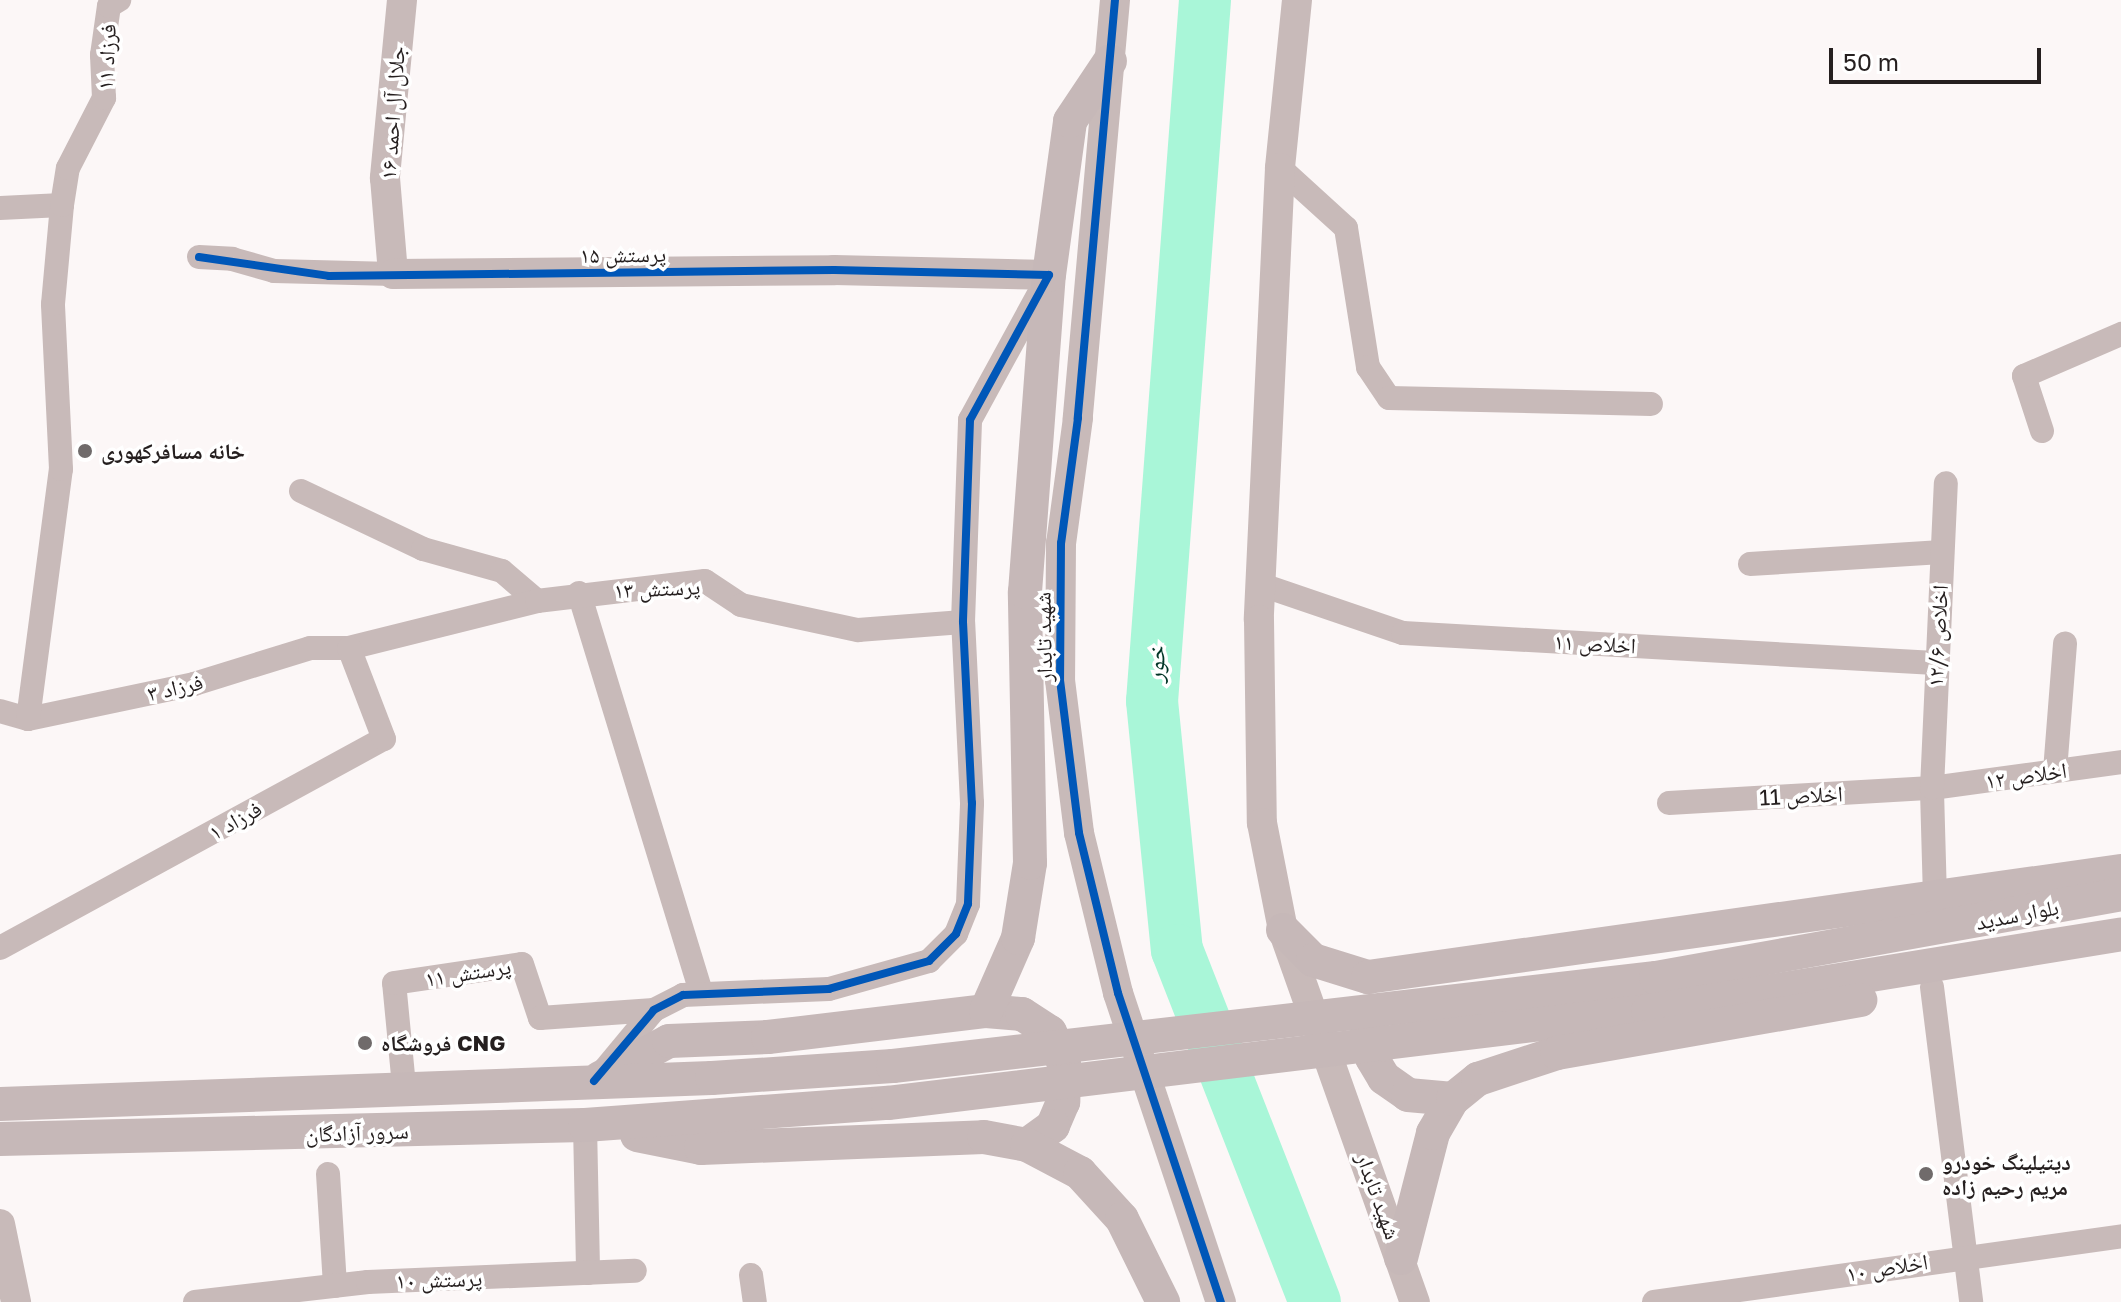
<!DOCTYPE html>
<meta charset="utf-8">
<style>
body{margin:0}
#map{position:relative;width:2121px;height:1302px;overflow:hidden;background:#fcf7f7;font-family:"Golos Text","Noto Naskh Arabic",sans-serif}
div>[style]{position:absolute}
.river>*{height:52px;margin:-26px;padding:0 26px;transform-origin:26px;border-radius:26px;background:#a9f6d8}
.minor>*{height:24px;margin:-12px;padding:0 12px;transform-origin:12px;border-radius:12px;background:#c8bab9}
.tertiary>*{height:30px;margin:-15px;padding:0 15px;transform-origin:15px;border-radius:15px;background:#c8bab9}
.secondary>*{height:34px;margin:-17px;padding:0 17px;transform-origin:17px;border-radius:17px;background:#c6b8b8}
.cycleway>*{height:8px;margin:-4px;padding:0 4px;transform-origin:4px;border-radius:4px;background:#0057b8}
.dots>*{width:22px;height:22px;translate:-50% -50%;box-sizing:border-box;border:4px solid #fff;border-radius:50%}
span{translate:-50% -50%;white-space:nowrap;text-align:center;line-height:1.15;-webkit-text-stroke:7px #fff;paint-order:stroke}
.street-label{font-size:22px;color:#251f1f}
.poi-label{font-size:22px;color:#251f1f;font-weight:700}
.left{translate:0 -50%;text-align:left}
.water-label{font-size:24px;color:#003526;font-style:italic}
.scale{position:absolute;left:1829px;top:48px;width:212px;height:36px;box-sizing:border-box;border:4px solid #251f1f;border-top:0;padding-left:10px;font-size:24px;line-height:28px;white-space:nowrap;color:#251f1f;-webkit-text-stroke:6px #fff;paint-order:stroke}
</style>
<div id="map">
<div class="river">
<i style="left:1205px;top:0;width:703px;rotate:94.32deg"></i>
<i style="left:1152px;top:701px;width:250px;rotate:84.3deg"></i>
<i style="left:1177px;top:950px;width:378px;rotate:68.6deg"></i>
</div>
<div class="minor">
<i style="left:1280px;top:168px;width:89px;rotate:42.3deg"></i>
<i style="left:1346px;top:228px;width:141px;rotate:81deg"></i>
<i style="left:1368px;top:367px;width:37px;rotate:56deg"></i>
<i style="left:1389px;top:398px;width:262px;rotate:1.3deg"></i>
<i style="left:0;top:208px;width:62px;rotate:-2.8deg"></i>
<i style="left:199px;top:257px;width:33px;rotate:3deg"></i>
<i style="left:232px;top:259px;width:44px;rotate:15.9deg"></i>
<i style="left:274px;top:271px;width:119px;rotate:1.4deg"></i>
<i style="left:2042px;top:431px;width:58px;rotate:-108.1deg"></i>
<i style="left:2024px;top:376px;width:106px;rotate:-23.4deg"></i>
<i style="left:301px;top:491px;width:135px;rotate:25.4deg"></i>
<i style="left:423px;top:549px;width:82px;rotate:15.6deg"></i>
<i style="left:502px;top:571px;width:46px;rotate:40.6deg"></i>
<i style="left:1750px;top:564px;width:192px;rotate:-3.6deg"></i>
<i style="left:1262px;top:585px;width:149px;rotate:18.8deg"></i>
<i style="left:1403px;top:633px;width:533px;rotate:3.23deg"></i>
<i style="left:579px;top:593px;width:417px;rotate:73deg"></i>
<i style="left:0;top:711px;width:29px;rotate:16deg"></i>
<i style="left:28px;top:719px;width:170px;rotate:-11.9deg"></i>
<i style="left:194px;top:684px;width:121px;rotate:-17.2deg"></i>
<i style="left:310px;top:648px;width:39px"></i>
<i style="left:349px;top:648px;width:194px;rotate:-14deg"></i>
<i style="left:537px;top:601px;width:169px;rotate:-6.8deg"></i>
<i style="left:705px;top:581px;width:43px;rotate:33.7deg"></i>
<i style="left:741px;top:605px;width:120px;rotate:12.1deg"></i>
<i style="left:858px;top:630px;width:105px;rotate:-4.4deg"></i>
<i style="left:28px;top:719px;width:252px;rotate:-82.5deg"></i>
<i style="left:61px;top:469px;width:165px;rotate:-92.8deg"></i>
<i style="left:53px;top:304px;width:99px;rotate:-84.8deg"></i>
<i style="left:62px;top:205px;width:37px;rotate:-81deg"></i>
<i style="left:68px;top:168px;width:79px;rotate:-62.8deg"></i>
<i style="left:104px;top:98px;width:43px;rotate:-92.7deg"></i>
<i style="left:102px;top:55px;width:49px;rotate:-81.9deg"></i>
<i style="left:109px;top:6px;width:12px;rotate:-31deg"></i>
<i style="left:2055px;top:771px;width:128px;rotate:-85.5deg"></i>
<i style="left:1669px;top:803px;width:263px;rotate:-3.3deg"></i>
<i style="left:1932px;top:788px;width:191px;rotate:-7.8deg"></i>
<i style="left:1935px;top:898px;width:110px;rotate:-91.6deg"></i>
<i style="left:1932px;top:788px;width:305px;rotate:-87.4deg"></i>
<i style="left:0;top:948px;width:437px;rotate:-28.6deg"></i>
<i style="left:384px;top:739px;width:97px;rotate:-111deg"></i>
<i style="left:1932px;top:987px;width:317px;rotate:82.9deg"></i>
<i style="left:606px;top:1068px;width:75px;rotate:-50.4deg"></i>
<i style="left:654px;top:1010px;width:33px;rotate:-27deg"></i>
<i style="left:683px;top:995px;width:146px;rotate:-2.4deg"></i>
<i style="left:829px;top:989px;width:104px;rotate:-15.6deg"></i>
<i style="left:929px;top:961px;width:38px;rotate:-45deg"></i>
<i style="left:956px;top:934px;width:32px;rotate:-68deg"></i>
<i style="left:968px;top:904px;width:101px;rotate:-87.7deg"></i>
<i style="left:972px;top:803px;width:181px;rotate:-92.8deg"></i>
<i style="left:963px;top:622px;width:202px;rotate:-88deg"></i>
<i style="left:970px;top:420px;width:155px;rotate:-61.4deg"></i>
<i style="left:404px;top:1086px;width:103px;rotate:-95.5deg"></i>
<i style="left:394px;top:983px;width:129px;rotate:-8.4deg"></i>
<i style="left:522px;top:964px;width:57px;rotate:71.6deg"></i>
<i style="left:540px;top:1018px;width:114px;rotate:-4deg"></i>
<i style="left:585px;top:1125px;width:148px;rotate:88.8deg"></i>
<i style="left:328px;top:1174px;width:112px;rotate:86.4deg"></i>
<i style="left:751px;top:1275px;width:27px;rotate:82deg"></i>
<i style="left:195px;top:1302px;width:174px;rotate:-6.6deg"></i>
<i style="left:368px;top:1282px;width:267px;rotate:-2.4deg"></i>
<i style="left:1654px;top:1302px;width:472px;rotate:-8deg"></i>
</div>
<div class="tertiary">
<i style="left:402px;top:0;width:179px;rotate:95.5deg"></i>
<i style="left:385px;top:178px;width:96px;rotate:85.2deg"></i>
<i style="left:393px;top:274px;width:441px;rotate:-0.5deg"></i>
<i style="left:834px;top:270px;width:215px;rotate:1.3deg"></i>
<i style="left:1115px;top:0;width:420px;rotate:95.1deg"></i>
<i style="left:1078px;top:418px;width:126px;rotate:97.7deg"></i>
<i style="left:1061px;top:543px;width:137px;rotate:90.4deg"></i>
<i style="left:1060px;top:680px;width:154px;rotate:82.9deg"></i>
<i style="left:1079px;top:833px;width:165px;rotate:76.3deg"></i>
<i style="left:1118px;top:993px;width:326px;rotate:71.6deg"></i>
<i style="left:1297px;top:0;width:169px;rotate:95.8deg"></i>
<i style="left:1280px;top:168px;width:452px;rotate:92.7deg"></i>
<i style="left:1259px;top:620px;width:203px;rotate:89.2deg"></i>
<i style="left:1262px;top:823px;width:109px;rotate:78.9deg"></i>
<i style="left:1283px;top:930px;width:395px;rotate:70.5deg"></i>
<i style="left:0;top:1224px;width:80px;rotate:78.4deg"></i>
</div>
<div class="secondary">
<i style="left:1283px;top:930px;width:42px;rotate:45deg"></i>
<i style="left:1313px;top:960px;width:58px;rotate:17.2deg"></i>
<i style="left:1368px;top:977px;width:760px;rotate:-8.01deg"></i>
<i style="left:986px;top:1011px;width:36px;rotate:5deg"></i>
<i style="left:1022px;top:1014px;width:33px;rotate:33deg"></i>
<i style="left:1050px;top:1032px;width:34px;rotate:66deg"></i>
<i style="left:1064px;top:1063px;width:39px;rotate:91deg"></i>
<i style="left:1063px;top:1102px;width:26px;rotate:113deg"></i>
<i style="left:1053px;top:1126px;width:32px;rotate:144deg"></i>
<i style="left:1371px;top:1023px;width:35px;rotate:88deg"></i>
<i style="left:1372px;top:1058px;width:23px;rotate:59deg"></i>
<i style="left:1384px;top:1078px;width:29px;rotate:35deg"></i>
<i style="left:1408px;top:1095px;width:45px;rotate:5.1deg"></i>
<i style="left:600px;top:1078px;width:78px;rotate:-28.2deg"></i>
<i style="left:669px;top:1041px;width:99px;rotate:-2.3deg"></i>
<i style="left:768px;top:1037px;width:220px;rotate:-6.8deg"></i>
<i style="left:986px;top:1011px;width:80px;rotate:-66.3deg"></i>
<i style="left:1018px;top:938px;width:76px;rotate:-80.9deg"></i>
<i style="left:1030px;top:863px;width:271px;rotate:-91.1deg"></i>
<i style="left:1025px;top:592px;width:318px;rotate:-85.7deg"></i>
<i style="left:1049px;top:275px;width:155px;rotate:-82.2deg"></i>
<i style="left:1070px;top:121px;width:72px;rotate:-56.3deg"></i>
<i style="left:0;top:1104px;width:712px;rotate:-2.09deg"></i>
<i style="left:712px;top:1078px;width:181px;rotate:-3.8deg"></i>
<i style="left:893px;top:1066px;width:768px;rotate:-6.58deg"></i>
<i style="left:1656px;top:978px;width:473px;rotate:-10.2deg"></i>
<i style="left:637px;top:1135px;width:65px;rotate:11.5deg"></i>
<i style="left:701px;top:1148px;width:283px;rotate:-2.2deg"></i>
<i style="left:984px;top:1137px;width:44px;rotate:10.5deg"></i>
<i style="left:1027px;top:1145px;width:60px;rotate:27.8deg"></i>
<i style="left:1080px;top:1173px;width:62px;rotate:47.6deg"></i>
<i style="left:1122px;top:1219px;width:93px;rotate:63.7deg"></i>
<i style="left:0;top:1139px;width:585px;rotate:-1.37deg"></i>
<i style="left:585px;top:1125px;width:304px;rotate:-4.2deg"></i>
<i style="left:888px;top:1103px;width:766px;rotate:-6.9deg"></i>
<i style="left:1648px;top:1011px;width:479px;rotate:-9.2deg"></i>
<i style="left:1401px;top:1258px;width:129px;rotate:-75.6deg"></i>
<i style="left:1433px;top:1133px;width:39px;rotate:-60deg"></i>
<i style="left:1453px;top:1099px;width:32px;rotate:-39deg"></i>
<i style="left:1478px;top:1079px;width:83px;rotate:-18.2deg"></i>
<i style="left:1557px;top:1053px;width:308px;rotate:-9.9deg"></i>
</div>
<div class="cycleway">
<i style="left:1115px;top:0;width:420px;rotate:95.1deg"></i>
<i style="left:1078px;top:418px;width:126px;rotate:97.7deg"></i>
<i style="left:1061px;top:543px;width:137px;rotate:90.4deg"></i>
<i style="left:1060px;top:680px;width:154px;rotate:82.9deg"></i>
<i style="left:1079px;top:833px;width:165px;rotate:76.3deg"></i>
<i style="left:1118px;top:993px;width:326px;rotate:71.6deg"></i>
<i style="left:199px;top:257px;width:131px;rotate:8.3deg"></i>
<i style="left:329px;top:276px;width:505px;rotate:-0.68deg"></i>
<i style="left:834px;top:270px;width:215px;rotate:1.3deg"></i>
<i style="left:1049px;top:275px;width:165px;rotate:118.6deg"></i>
<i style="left:970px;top:420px;width:202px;rotate:92deg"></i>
<i style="left:963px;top:622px;width:181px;rotate:87.2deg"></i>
<i style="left:972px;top:803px;width:101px;rotate:92.3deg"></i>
<i style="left:968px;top:904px;width:32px;rotate:112deg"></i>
<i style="left:956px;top:934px;width:38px;rotate:135deg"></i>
<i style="left:929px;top:961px;width:104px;rotate:164.4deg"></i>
<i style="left:829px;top:989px;width:146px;rotate:177.6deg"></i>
<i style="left:683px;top:995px;width:33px;rotate:153deg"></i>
<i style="left:654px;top:1010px;width:93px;rotate:130.2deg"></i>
</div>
<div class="dots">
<i style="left:85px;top:451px;background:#706b6b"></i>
<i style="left:365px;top:1043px;background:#706b6b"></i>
<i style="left:1926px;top:1174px;background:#706b6b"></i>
</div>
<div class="street-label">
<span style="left:106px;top:57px;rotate:-87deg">فرزاد ۱۱</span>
<span style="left:392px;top:113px;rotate:-86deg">جلال آل احمد ۱۶</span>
<span style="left:623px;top:254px;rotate:-1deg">پرستش ۱۵</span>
<span style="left:657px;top:588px;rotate:-3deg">پرستش ۱۳</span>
<span style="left:1937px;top:636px;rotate:-87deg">اخلاص ۱۲/۶</span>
<span style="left:1043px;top:637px;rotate:-91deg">شهید تابدار</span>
<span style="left:1595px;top:643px;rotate:3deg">اخلاص ۱۱</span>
<span style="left:175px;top:687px;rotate:-13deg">فرزاد ۳</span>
<span style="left:2026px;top:775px;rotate:-8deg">اخلاص ۱۲</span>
<span style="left:1801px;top:795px;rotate:-3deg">اخلاص 11</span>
<span style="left:235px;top:820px;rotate:-29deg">فرزاد ۱</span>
<span style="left:2017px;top:914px;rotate:-11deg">بلوار سدید</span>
<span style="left:468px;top:972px;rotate:-9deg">پرستش ۱۱</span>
<span style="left:357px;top:1132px;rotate:-2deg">سرور آزادگان</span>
<span style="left:1379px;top:1196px;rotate:70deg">شهید تابدار</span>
<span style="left:1887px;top:1267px;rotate:-9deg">اخلاص ۱۰</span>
<span style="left:439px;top:1279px;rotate:-2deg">پرستش ۱۰</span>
</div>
<div class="poi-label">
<span class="left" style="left:101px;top:451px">خانه مسافرکهوری</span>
<span class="left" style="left:381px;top:1043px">فروشگاه CNG</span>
<span class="left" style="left:1942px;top:1174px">دیتیلینگ خودرو<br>مریم رحیم زاده</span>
</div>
<div class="water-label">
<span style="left:1155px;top:664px;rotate:-86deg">خور</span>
</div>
<div class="scale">50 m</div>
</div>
